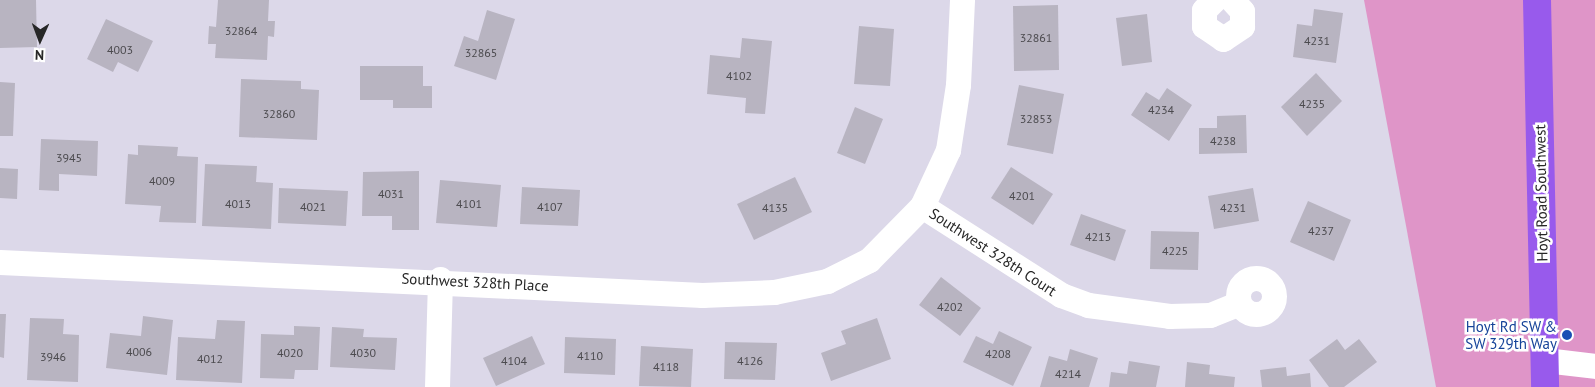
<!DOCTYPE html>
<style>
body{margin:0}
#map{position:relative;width:1595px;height:387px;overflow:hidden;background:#dcd8e9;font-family:"PT Sans",sans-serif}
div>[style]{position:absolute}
.green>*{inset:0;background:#df95c8}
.building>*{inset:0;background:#b8b4c1}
.minor>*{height:25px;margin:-12.5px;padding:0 12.5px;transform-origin:12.5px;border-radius:12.5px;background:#fff}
.minor>.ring{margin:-12.5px;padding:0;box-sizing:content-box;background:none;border:25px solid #fff;border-radius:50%}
.major>*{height:28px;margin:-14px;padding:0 14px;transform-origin:14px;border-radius:14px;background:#985aec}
.dots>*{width:14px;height:14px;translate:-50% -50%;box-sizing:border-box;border:2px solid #fff;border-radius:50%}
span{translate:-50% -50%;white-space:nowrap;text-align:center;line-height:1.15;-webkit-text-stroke:5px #fff;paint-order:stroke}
.number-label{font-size:12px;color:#4b4a4e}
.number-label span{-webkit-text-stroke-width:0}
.street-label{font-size:15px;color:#272727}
.transit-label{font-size:15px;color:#164399}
.right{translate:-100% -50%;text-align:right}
.north{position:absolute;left:15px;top:15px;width:50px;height:50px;-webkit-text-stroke:4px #fff;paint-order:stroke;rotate:182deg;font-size:14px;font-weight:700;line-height:20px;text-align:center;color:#272727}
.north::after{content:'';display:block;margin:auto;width:18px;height:22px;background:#272727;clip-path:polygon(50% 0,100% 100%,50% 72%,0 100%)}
</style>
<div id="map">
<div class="green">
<i style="clip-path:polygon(1364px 0,1595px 0,1595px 387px,1436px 387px)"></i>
</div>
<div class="building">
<i style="clip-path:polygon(0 0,36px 0,37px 47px,0 48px)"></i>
<i style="clip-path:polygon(218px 0,269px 0,268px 21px,275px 21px,274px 37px,268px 36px,267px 60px,215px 58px,216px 44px,208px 44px,209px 26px,216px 27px)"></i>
<i style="clip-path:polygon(1058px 5px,1059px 70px,1014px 71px,1013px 6px)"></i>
<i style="clip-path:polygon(1314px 9px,1343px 13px,1336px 63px,1293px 57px,1297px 24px,1312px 26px)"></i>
<i style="clip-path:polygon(487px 10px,515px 19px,496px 80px,454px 66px,464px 36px,478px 41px)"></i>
<i style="clip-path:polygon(1147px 14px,1152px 62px,1122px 66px,1116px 18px)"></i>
<i style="clip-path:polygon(106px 19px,153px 41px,138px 72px,118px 62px,113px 72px,87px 59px)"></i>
<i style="clip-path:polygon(859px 26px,894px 29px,890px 86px,854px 84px)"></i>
<i style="clip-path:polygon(742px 38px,772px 41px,765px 114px,745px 113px,746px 98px,707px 94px,710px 55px,740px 58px)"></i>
<i style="clip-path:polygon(360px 66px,423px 66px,423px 86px,432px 86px,432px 108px,393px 108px,393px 100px,360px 100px)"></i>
<i style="clip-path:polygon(1316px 73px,1342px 101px,1307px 136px,1281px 107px)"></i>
<i style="clip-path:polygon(241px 79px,301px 81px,301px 89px,319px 90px,317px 140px,239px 137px)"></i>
<i style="clip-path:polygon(0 82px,15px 83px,13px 136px,0 136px)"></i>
<i style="clip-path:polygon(1019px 85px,1064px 94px,1053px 154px,1007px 145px)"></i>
<i style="clip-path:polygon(1167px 88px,1192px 105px,1169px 141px,1131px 115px,1146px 92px,1159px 100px)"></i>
<i style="clip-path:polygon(855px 107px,883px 119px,865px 164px,837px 153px)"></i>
<i style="clip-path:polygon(1246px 115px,1247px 153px,1199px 154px,1199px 128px,1217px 128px,1217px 116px)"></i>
<i style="clip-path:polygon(41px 139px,98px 141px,97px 176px,59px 174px,59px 191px,39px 190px)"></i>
<i style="clip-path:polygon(138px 145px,178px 147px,177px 156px,198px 157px,196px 223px,159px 222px,161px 206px,125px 204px,128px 154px,138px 155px)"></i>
<i style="clip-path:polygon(205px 164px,257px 166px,256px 182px,273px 183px,271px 229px,202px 226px)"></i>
<i style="clip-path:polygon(1011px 167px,1053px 194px,1033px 225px,991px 198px)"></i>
<i style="clip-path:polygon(0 168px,18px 169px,17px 199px,0 198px)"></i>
<i style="clip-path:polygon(419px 171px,419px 230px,392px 230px,392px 216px,362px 216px,363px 172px)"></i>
<i style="clip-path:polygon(795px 177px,812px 212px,754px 240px,737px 204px)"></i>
<i style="clip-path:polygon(440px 180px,501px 185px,497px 227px,436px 223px)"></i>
<i style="clip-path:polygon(522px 187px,580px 190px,578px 226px,520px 224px)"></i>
<i style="clip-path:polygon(279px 188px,348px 191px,346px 226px,278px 223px)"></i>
<i style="clip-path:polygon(1253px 188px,1259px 221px,1214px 229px,1208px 196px)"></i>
<i style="clip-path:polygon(1308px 201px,1351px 220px,1334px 261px,1290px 242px)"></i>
<i style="clip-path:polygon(1081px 214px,1126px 230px,1115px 261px,1070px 245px)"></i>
<i style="clip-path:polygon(1151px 231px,1199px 232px,1198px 270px,1150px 269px)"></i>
<i style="clip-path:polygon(941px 277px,981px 308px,960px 336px,919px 305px)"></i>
<i style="clip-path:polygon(0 314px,6px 314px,4px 358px,0 357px)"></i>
<i style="clip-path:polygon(143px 316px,173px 320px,167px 375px,106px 368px,110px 333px,141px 336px)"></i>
<i style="clip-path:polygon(30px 318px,64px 319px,63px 334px,79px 335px,78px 382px,27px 380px)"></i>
<i style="clip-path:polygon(877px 318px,891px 359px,831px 381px,821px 353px,846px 344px,841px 331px)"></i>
<i style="clip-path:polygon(217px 320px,245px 321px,242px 383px,176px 380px,178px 337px,215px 339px)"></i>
<i style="clip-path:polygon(294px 326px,320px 327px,318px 370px,295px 370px,294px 379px,260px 378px,261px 334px,294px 335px)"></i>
<i style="clip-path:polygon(332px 327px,364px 329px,363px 337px,397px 338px,395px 370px,330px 367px)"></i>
<i style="clip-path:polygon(999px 331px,1032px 347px,1013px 386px,963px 362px,976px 336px,993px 344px)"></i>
<i style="clip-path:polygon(532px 336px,545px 364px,496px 386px,483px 358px)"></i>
<i style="clip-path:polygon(565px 337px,616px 339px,615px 375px,564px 373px)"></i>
<i style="clip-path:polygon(1337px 339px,1345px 350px,1359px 339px,1377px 362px,1344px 387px,1329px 387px,1309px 360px)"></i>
<i style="clip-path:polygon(725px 342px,777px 343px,775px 380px,724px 379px)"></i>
<i style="clip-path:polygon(641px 346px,693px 349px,691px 387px,639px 386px)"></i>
<i style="clip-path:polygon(1070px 349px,1098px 358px,1089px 387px,1040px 387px,1049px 356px,1067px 361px)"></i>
<i style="clip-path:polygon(1129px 361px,1160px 366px,1156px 387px,1109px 387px,1111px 372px,1127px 374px)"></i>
<i style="clip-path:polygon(1187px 362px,1210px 365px,1209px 374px,1235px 377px,1234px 387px,1185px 387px)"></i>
<i style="clip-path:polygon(1286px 367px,1287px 376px,1310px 373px,1311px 387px,1262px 387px,1260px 370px)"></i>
</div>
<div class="minor">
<i style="left:1214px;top:0;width:14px;rotate:135deg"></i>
<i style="left:1204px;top:10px;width:16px;rotate:90deg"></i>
<i style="left:1204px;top:26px;width:23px;rotate:34deg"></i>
<i style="left:1223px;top:39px;width:23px;rotate:-34deg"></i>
<i style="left:1242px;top:26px;width:15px;rotate:-90deg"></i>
<i style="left:1242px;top:11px;width:15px;rotate:-132deg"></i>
<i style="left:922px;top:206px;width:165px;rotate:32.6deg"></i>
<i style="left:1061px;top:295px;width:29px;rotate:20deg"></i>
<i style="left:1088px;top:305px;width:82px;rotate:7.7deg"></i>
<i style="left:1169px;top:316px;width:41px;rotate:-1.4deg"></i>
<i style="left:1210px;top:315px;width:31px;rotate:-22deg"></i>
<i style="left:0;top:262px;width:703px;rotate:2.69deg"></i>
<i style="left:702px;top:295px;width:72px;rotate:-2.4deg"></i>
<i style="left:774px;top:292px;width:54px;rotate:-11.7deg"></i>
<i style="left:827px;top:281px;width:47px;rotate:-26.6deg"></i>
<i style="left:869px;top:260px;width:76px;rotate:-45.5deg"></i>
<i style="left:922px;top:206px;width:62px;rotate:-65.1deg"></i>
<i style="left:948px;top:150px;width:66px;rotate:-81.3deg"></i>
<i style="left:958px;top:85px;width:85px;rotate:-87.3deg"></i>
<i class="ring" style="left:1238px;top:278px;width:11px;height:11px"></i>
<i style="left:1545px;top:360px;width:50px;rotate:6.8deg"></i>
<i style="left:437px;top:387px;width:108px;rotate:-88.4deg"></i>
</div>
<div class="major">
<i style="left:1537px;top:0;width:387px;rotate:88.8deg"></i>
</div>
<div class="dots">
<i style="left:1567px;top:335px;background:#1a4fb4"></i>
</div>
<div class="number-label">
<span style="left:241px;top:31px">32864</span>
<span style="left:1036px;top:38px">32861</span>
<span style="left:1317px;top:41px">4231</span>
<span style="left:120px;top:50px">4003</span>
<span style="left:481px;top:53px">32865</span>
<span style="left:739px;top:76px">4102</span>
<span style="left:1312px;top:104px">4235</span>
<span style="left:1161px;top:110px">4234</span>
<span style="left:279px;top:114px">32860</span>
<span style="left:1036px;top:119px">32853</span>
<span style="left:1223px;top:141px">4238</span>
<span style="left:69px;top:158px">3945</span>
<span style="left:162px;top:181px">4009</span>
<span style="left:391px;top:194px">4031</span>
<span style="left:1022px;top:196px">4201</span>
<span style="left:238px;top:204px">4013</span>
<span style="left:469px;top:204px">4101</span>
<span style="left:313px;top:207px">4021</span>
<span style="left:550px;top:207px">4107</span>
<span style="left:775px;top:208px">4135</span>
<span style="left:1233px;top:208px">4231</span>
<span style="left:1321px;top:231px">4237</span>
<span style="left:1098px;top:237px">4213</span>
<span style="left:1175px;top:251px">4225</span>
<span style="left:950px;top:307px">4202</span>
<span style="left:139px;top:352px">4006</span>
<span style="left:290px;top:353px">4020</span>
<span style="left:363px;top:353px">4030</span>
<span style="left:998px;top:354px">4208</span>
<span style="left:590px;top:356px">4110</span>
<span style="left:53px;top:357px">3946</span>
<span style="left:210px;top:359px">4012</span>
<span style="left:514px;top:361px">4104</span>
<span style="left:750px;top:361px">4126</span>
<span style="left:666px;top:367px">4118</span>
<span style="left:1068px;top:374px">4214</span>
</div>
<div class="street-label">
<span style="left:1541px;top:193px;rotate:-91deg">Hoyt Road Southwest</span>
<span style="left:993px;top:252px;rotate:33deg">Southwest 328th Court</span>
<span style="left:475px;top:282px;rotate:3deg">Southwest 328th Place</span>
</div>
<div class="transit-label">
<span class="right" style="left:1557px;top:335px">Hoyt Rd SW &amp;<br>SW 329th Way</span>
</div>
<div class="north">N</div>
</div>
